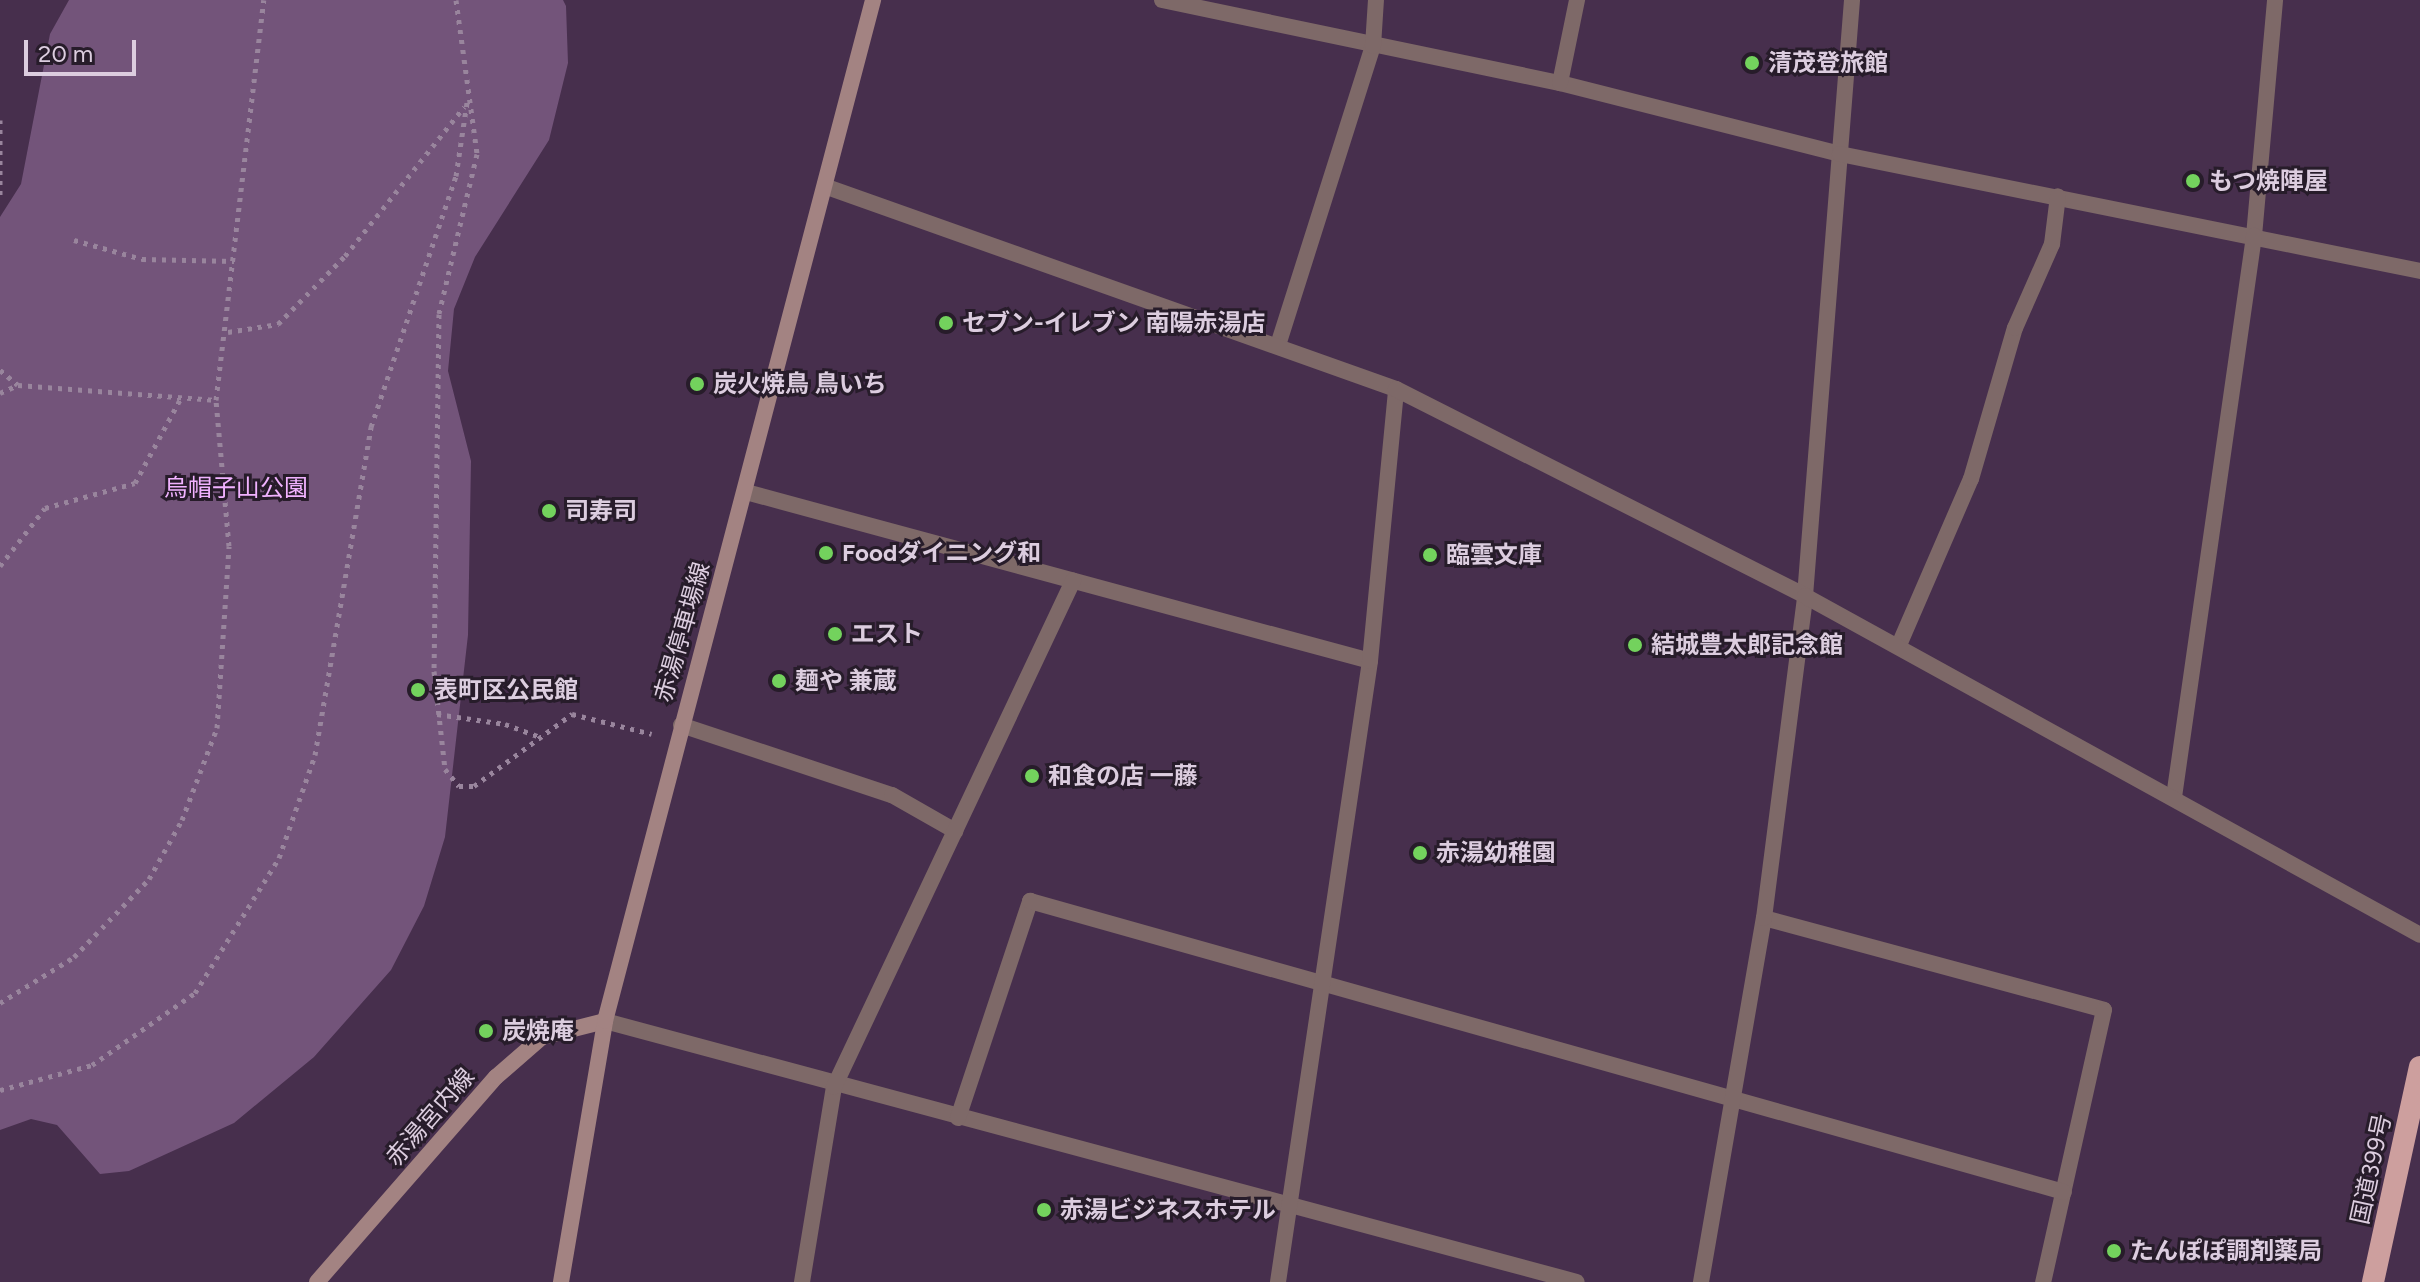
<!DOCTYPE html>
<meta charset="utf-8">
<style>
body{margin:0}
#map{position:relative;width:2420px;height:1282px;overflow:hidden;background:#472f4d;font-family:Figtree,"Noto Sans JP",sans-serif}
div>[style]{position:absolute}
.green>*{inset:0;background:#73547a}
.path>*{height:5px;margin-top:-2.5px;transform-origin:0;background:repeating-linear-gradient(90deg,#99859d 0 4px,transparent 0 10px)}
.service>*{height:16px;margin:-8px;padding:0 8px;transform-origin:8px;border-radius:8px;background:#7e6968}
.minor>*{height:16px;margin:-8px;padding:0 8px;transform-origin:8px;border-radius:8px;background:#7e6968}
.tertiary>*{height:16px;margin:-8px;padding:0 8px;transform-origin:8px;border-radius:8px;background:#7e6968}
.secondary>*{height:16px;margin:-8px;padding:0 8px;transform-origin:8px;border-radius:8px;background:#a38382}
.trunk>*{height:22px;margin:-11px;padding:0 11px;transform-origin:11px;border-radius:11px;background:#cd9f9e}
.dots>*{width:22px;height:22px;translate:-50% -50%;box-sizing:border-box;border:4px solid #271c2a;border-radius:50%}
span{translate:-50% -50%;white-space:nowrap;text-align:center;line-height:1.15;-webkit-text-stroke:6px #271c2a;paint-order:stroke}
.poi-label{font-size:24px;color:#dccddf;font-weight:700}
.left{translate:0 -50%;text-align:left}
.park-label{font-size:24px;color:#f1b2ff}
.street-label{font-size:24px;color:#dccddf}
.scale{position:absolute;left:24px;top:40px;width:112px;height:36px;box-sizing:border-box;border:4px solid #dccddf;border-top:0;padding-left:10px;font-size:24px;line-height:28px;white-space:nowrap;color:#dccddf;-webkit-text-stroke:6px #271c2a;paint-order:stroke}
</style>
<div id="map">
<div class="green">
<i style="clip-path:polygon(69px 0,563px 0,566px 6px,568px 63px,549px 140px,475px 257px,454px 309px,448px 371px,471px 461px,468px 635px,445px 837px,424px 906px,391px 970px,314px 1057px,234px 1123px,129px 1171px,100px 1174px,57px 1125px,31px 1119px,0 1130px,0 217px,21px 184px,50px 34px)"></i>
</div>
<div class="path">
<i style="left:456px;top:0;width:155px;rotate:82.2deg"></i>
<i style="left:477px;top:154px;width:164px;rotate:103.4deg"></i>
<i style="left:439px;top:314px;width:357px;rotate:90.8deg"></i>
<i style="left:434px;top:671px;width:99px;rotate:83.6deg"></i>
<i style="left:445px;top:769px;width:22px;rotate:51deg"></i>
<i style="left:459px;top:786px;width:15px"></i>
<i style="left:474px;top:786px;width:122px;rotate:-36.3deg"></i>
<i style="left:572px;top:714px;width:82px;rotate:14deg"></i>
<i style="left:0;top:120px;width:78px;rotate:90deg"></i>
<i style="left:74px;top:240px;width:71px;rotate:15.6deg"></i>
<i style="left:142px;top:259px;width:92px;rotate:1.2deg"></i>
<i style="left:228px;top:332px;width:51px;rotate:-9.1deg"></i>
<i style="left:278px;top:324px;width:95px;rotate:-45.4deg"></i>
<i style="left:345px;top:256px;width:191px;rotate:-51.4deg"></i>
<i style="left:0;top:370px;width:23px;rotate:40deg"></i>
<i style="left:18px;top:385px;width:199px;rotate:4.3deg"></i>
<i style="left:0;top:393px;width:20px;rotate:-24deg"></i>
<i style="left:0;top:566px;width:73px;rotate:-52.2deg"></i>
<i style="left:45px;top:508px;width:93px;rotate:-15.5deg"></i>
<i style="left:135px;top:483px;width:99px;rotate:-61.6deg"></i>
<i style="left:437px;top:714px;width:69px;rotate:8.4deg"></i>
<i style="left:505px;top:724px;width:40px;rotate:20.2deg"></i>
<i style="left:0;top:1003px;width:87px;rotate:-31.9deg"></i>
<i style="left:74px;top:957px;width:108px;rotate:-46.1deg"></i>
<i style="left:149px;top:879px;width:68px;rotate:-60.8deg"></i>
<i style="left:182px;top:820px;width:98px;rotate:-69.2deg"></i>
<i style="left:217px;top:728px;width:182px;rotate:-86.2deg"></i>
<i style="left:229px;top:546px;width:147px;rotate:-95.1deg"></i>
<i style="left:216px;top:400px;width:403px;rotate:-83.2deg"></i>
<i style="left:0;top:1090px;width:95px;rotate:-15.2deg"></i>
<i style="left:92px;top:1065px;width:126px;rotate:-35deg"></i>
<i style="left:195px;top:993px;width:159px;rotate:-58.1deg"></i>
<i style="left:279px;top:858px;width:109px;rotate:-70.7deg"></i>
<i style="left:315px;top:755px;width:333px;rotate:-80.3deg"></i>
<i style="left:371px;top:427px;width:265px;rotate:-71.3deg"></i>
<i style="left:456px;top:176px;width:75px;rotate:-81.5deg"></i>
</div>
<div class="service">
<i style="left:1162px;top:0;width:407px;rotate:11.8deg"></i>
<i style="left:1560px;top:83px;width:289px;rotate:14.2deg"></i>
<i style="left:1560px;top:83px;width:85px;rotate:-78.4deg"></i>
<i style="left:2254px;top:236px;width:237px;rotate:-84.9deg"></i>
<i style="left:1279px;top:342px;width:311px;rotate:-72.4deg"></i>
<i style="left:1373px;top:46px;width:46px;rotate:-86.3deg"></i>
<i style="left:1805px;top:596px;width:598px;rotate:-85.49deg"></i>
</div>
<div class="minor">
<i style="left:1840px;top:154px;width:592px;rotate:11.4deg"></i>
<i style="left:746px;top:492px;width:646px;rotate:15.15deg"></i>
<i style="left:1899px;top:645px;width:181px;rotate:-66.6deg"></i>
<i style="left:1971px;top:479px;width:157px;rotate:-73.8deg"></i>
<i style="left:2015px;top:328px;width:92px;rotate:-66.2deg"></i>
<i style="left:2052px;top:244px;width:48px;rotate:-82.9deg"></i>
<i style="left:681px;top:725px;width:222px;rotate:18.4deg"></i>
<i style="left:892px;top:795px;width:73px;rotate:29.7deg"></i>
<i style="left:2174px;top:797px;width:567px;rotate:-81.88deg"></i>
<i style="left:1764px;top:918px;width:352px;rotate:15.1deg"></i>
<i style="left:2104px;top:1010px;width:279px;rotate:102.6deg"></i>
<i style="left:605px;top:1021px;width:1006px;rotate:15.03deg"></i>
<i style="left:958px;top:1118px;width:229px;rotate:-71.6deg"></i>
<i style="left:1030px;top:901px;width:1074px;rotate:15.72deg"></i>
<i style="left:802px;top:1282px;width:198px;rotate:-80.7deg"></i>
<i style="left:834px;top:1087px;width:560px;rotate:-64.72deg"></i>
<i style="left:1278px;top:1282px;width:628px;rotate:-81.57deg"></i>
<i style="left:1370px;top:661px;width:273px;rotate:-84.5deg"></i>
<i style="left:1701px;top:1282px;width:369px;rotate:-80.2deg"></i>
<i style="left:1764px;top:918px;width:325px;rotate:-82.7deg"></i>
</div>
<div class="tertiary">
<i style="left:827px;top:187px;width:604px;rotate:19.55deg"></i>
<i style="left:1396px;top:389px;width:458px;rotate:26.8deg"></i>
<i style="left:1805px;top:596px;width:702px;rotate:28.86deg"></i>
</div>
<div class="secondary">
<i style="left:317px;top:1282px;width:272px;rotate:-48.9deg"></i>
<i style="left:496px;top:1077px;width:61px;rotate:-41deg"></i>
<i style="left:542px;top:1037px;width:65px;rotate:-14.3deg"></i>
<i style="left:561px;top:1282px;width:265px;rotate:-80.4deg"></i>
<i style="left:605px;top:1021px;width:1056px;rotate:-75.29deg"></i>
</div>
<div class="trunk">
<i style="left:2373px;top:1282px;width:220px;rotate:-77.7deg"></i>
</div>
<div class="dots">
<i style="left:1752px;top:63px;background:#73d25d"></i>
<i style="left:2193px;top:181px;background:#73d25d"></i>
<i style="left:946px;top:323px;background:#73d25d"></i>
<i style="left:697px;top:384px;background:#73d25d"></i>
<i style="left:549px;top:511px;background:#73d25d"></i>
<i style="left:826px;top:553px;background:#73d25d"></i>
<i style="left:1430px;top:555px;background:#73d25d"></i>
<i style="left:835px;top:634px;background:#73d25d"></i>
<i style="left:1635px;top:645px;background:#73d25d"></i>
<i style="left:779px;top:681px;background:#73d25d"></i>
<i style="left:418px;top:690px;background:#73d25d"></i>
<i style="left:1032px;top:776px;background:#73d25d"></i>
<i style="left:1420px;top:853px;background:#73d25d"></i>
<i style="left:486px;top:1031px;background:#73d25d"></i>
<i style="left:1044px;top:1210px;background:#73d25d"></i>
<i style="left:2114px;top:1251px;background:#73d25d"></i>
</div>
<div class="poi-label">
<span class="left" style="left:1768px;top:63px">清茂登旅館</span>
<span class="left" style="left:2209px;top:181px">もつ焼陣屋</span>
<span class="left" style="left:962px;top:323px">セブン-イレブン 南陽赤湯店</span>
<span class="left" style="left:713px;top:384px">炭火焼鳥 鳥いち</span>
<span class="left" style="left:565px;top:511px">司寿司</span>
<span class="left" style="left:842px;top:553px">Foodダイニング和</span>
<span class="left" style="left:1446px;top:555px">臨雲文庫</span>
<span class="left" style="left:851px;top:634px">エスト</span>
<span class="left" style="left:1651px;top:645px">結城豊太郎記念館</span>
<span class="left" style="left:795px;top:681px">麺や 兼蔵</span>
<span class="left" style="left:434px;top:690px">表町区公民館</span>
<span class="left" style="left:1048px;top:776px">和食の店 一藤</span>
<span class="left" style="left:1436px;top:853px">赤湯幼稚園</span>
<span class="left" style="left:502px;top:1031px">炭焼庵</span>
<span class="left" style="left:1060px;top:1210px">赤湯ビジネスホテル</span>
<span class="left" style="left:2130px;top:1251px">たんぽぽ調剤薬局</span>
</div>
<div class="park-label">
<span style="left:236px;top:488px">烏帽子山公園</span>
</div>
<div class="street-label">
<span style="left:682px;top:632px;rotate:-74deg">赤湯停車場線</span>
<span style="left:430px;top:1117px;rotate:-49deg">赤湯宮内線</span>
<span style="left:2371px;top:1169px;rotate:-78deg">国道399号</span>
</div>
<div class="scale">20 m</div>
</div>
